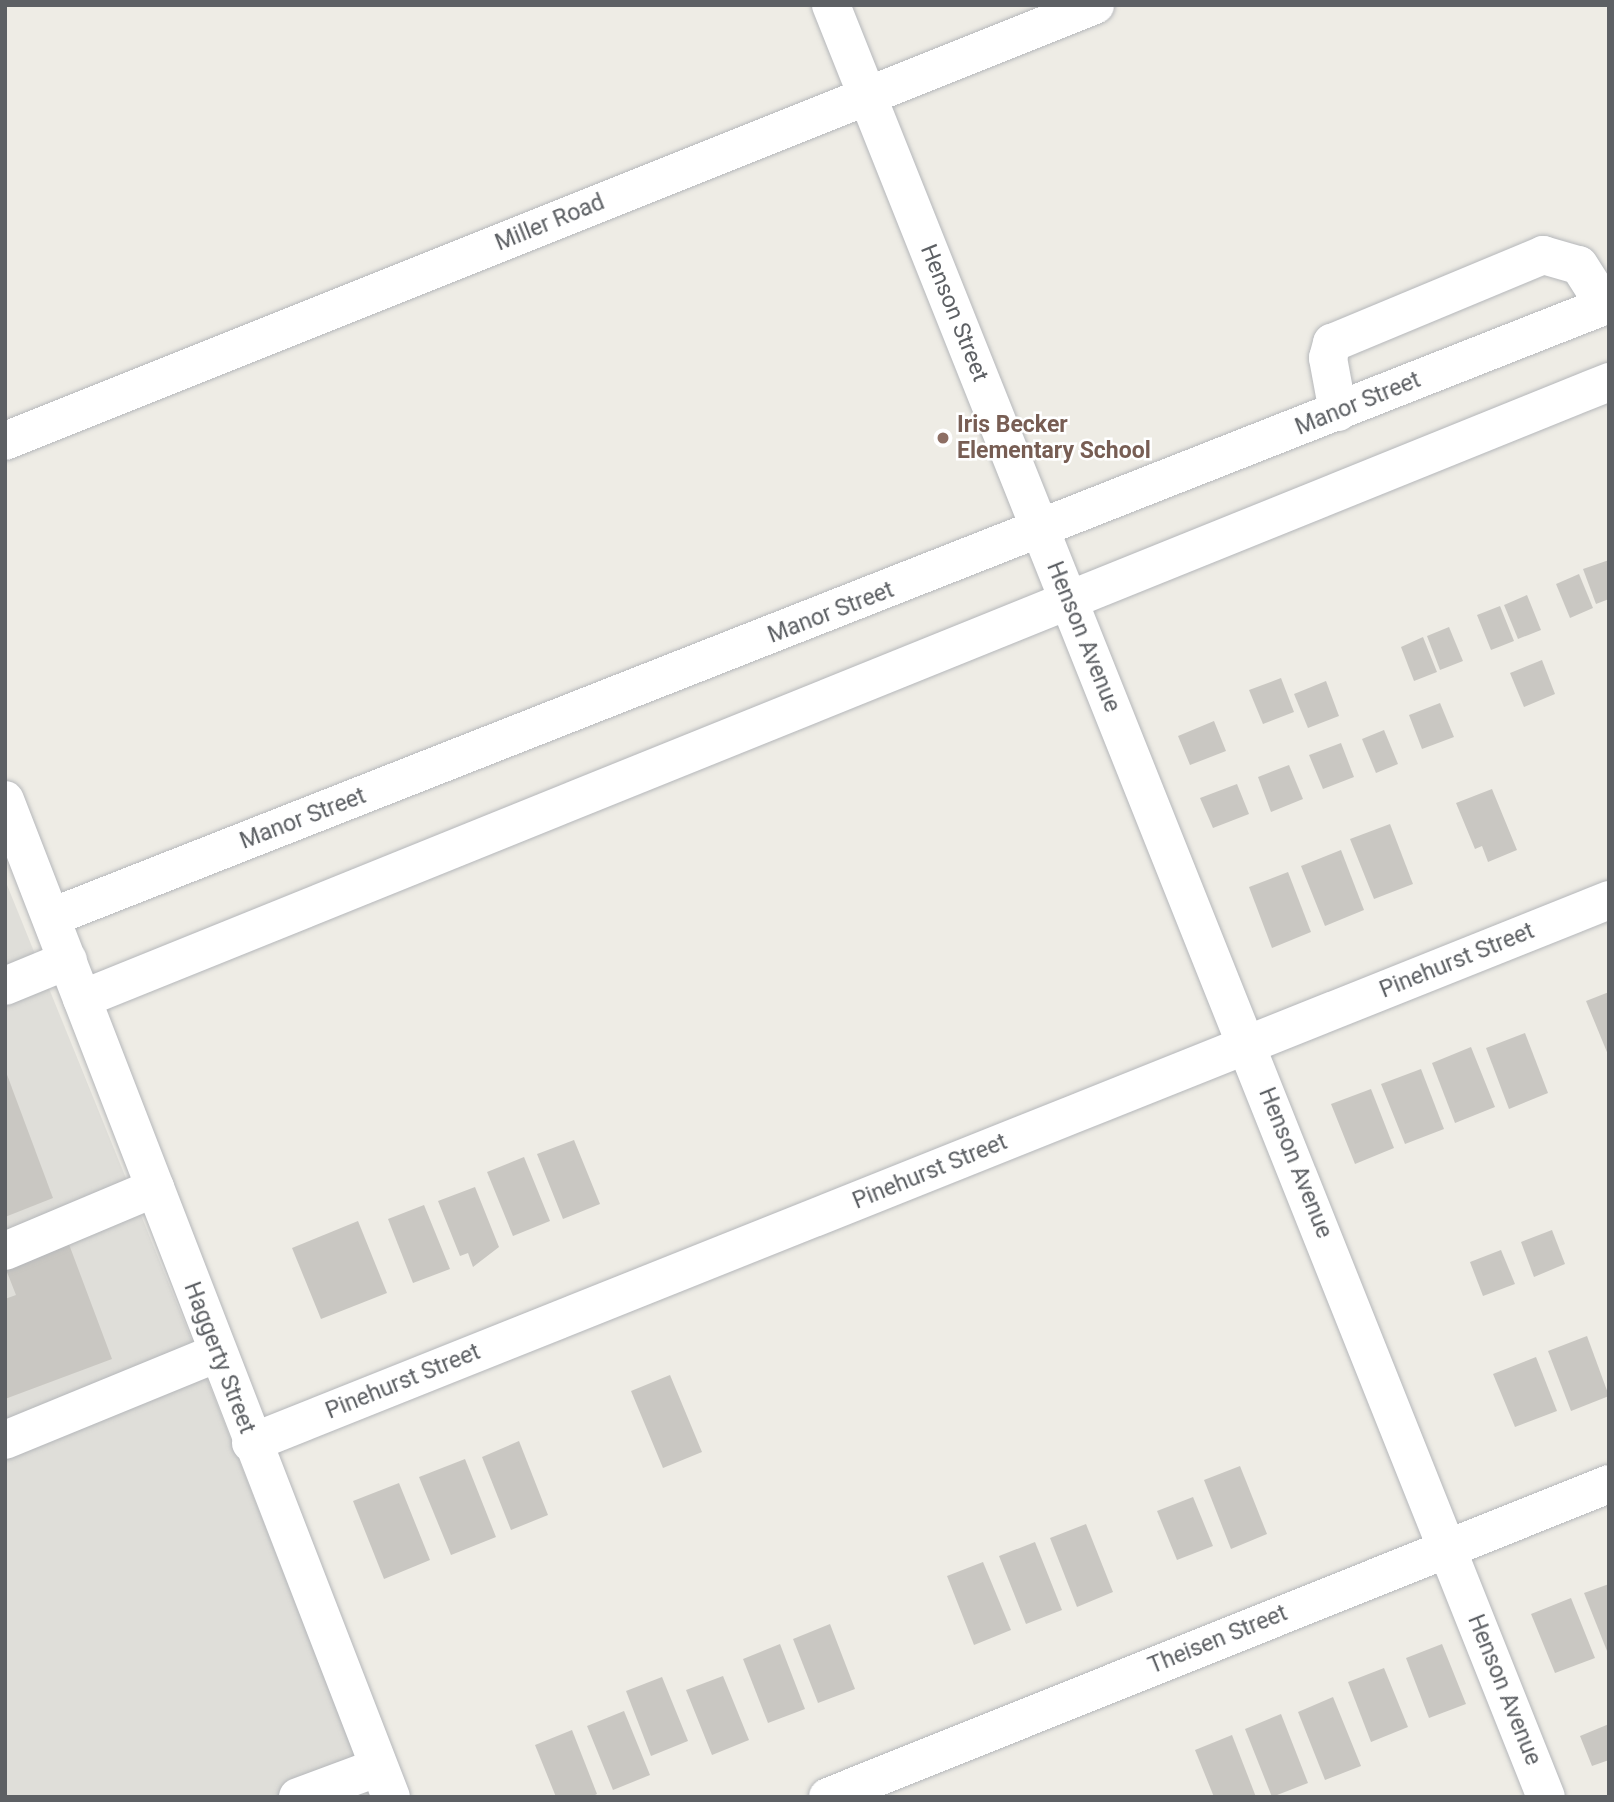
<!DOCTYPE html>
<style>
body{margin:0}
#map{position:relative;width:1614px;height:1802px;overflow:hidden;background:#eeece5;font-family:Roboto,sans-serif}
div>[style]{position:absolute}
.industrial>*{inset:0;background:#dfded9}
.building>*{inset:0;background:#c9c7c2}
.roads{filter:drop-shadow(0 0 2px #b5b7ba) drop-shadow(0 0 2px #b5b7ba)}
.minor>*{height:38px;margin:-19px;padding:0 19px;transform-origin:19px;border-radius:19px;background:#fff}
.dots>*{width:19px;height:19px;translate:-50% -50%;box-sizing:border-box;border:4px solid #fff;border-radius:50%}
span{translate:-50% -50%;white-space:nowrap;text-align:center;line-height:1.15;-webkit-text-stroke:5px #fff;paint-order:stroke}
.street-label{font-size:23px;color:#5d6064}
.education-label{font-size:23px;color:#785e54;font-weight:700}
.left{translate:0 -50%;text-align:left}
.frame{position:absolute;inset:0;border:7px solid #5d6064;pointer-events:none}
</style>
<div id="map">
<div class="industrial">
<i style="clip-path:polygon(5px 880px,192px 1341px,372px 1797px,5px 1797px)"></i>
</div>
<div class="building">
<i style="clip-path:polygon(1609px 560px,1609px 599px,1596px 604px,1583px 569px)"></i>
<i style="clip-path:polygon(1579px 574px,1593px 608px,1570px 618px,1556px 584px)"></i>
<i style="clip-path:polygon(1527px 595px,1541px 630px,1518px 639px,1504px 605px)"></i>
<i style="clip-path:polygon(1500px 606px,1514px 641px,1491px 650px,1477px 615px)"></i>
<i style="clip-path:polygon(1449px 627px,1463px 661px,1440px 670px,1427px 636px)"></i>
<i style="clip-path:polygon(1423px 637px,1437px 672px,1414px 681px,1401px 647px)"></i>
<i style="clip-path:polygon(1542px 660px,1555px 694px,1524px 707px,1510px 673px)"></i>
<i style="clip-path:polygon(1281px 678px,1294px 712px,1263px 724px,1249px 690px)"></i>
<i style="clip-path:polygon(1326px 681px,1339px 716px,1308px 728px,1294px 694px)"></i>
<i style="clip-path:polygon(1440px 703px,1454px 737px,1422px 749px,1409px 715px)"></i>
<i style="clip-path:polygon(1214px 721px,1226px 751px,1190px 765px,1178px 736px)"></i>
<i style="clip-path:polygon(1384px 730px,1398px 764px,1376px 773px,1362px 739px)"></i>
<i style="clip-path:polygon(1341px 743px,1354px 777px,1323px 789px,1309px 755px)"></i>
<i style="clip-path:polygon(1289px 765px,1303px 799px,1271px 812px,1258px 777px)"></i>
<i style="clip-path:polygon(1237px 784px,1249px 814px,1213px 828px,1200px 798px)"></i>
<i style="clip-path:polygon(1492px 789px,1517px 850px,1488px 862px,1482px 846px,1475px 849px,1456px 803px)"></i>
<i style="clip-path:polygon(1390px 824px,1413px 884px,1374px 899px,1350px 839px)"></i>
<i style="clip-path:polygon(1341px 850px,1364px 910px,1325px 926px,1301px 866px)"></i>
<i style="clip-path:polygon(1288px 872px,1311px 932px,1272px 948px,1249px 887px)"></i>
<i style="clip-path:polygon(1609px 992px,1609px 1057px,1586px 1001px)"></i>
<i style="clip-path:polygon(1525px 1033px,1548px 1093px,1509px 1109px,1486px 1048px)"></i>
<i style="clip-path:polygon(1471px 1047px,1495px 1107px,1455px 1123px,1432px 1063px)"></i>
<i style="clip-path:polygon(1421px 1069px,1444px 1129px,1405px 1144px,1381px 1084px)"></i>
<i style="clip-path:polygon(6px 1072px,53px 1198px,5px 1217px,5px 1073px)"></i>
<i style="clip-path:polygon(1371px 1089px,1394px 1148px,1355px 1164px,1331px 1104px)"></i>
<i style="clip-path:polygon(574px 1140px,600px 1204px,563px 1219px,537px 1154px)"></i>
<i style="clip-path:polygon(524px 1157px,550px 1221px,513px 1236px,487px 1172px)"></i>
<i style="clip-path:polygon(475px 1187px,499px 1247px,473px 1267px,468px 1253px,460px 1256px,438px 1201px)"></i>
<i style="clip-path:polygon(424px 1205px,450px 1269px,413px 1283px,388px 1219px)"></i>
<i style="clip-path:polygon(358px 1221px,387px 1293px,321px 1319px,292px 1248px)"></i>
<i style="clip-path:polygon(1552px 1230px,1565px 1264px,1534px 1277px,1521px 1242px)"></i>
<i style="clip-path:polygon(67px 1239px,112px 1359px,5px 1399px,5px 1299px,16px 1295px,5px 1267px)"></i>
<i style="clip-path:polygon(1501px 1250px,1515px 1284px,1483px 1296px,1470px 1262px)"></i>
<i style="clip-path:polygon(1587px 1336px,1609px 1396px,1571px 1411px,1548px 1351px)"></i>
<i style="clip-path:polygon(1536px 1357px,1557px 1411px,1515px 1427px,1493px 1374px)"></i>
<i style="clip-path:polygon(670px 1375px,702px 1452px,663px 1468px,631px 1391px)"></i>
<i style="clip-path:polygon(519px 1441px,548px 1515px,511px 1530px,482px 1457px)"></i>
<i style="clip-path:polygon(465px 1459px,496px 1537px,451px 1555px,419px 1477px)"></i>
<i style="clip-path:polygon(1240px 1466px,1267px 1534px,1231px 1549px,1204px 1480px)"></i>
<i style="clip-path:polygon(399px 1483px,430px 1560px,384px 1579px,353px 1501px)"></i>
<i style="clip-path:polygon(1193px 1497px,1213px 1546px,1177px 1560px,1157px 1511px)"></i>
<i style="clip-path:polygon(1086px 1524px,1113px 1592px,1077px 1607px,1050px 1538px)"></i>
<i style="clip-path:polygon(1035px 1542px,1062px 1610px,1026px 1624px,999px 1556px)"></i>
<i style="clip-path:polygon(983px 1562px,1011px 1630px,974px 1645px,947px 1576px)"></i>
<i style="clip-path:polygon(1609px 1584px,1609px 1656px,1584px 1593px)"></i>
<i style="clip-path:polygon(1571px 1598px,1595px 1658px,1555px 1673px,1531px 1614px)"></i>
<i style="clip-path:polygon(830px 1624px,855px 1689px,818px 1703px,793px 1639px)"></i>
<i style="clip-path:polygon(780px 1644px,805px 1709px,768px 1723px,743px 1659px)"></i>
<i style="clip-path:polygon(1442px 1644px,1466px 1704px,1429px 1718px,1406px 1658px)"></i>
<i style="clip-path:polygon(1384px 1668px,1408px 1727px,1371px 1742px,1348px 1682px)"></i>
<i style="clip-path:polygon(723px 1676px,749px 1740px,712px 1755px,686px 1690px)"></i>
<i style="clip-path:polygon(662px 1677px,688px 1741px,651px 1756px,626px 1691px)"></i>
<i style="clip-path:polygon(1333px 1697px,1361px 1766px,1325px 1780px,1298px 1712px)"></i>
<i style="clip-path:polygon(624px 1711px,650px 1775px,613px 1790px,587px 1726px)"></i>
<i style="clip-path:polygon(1281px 1714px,1308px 1783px,1272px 1797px,1245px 1729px)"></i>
<i style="clip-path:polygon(1609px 1724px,1609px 1760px,1592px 1766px,1580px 1736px)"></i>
<i style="clip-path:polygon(572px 1730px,597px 1794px,591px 1797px,556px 1797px,535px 1745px)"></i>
<i style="clip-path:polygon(1232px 1735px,1256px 1797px,1214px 1797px,1195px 1750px)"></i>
</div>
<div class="roads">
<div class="minor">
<i style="left:831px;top:5px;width:1929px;rotate:68.25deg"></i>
<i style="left:1338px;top:412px;width:55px;rotate:-100.5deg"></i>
<i style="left:1328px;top:358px;width:16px;rotate:-75deg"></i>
<i style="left:1332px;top:343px;width:229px;rotate:-22.6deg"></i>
<i style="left:1543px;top:255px;width:37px;rotate:16deg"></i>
<i style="left:1579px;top:265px;width:49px;rotate:57.6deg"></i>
<i style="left:5px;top:441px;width:1174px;rotate:-21.8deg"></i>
<i style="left:5px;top:800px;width:1069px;rotate:68.84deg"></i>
<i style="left:52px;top:917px;width:1673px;rotate:-21.49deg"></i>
<i style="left:5px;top:986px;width:68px;rotate:-22.4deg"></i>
<i style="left:82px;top:999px;width:1647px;rotate:-22deg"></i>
<i style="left:5px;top:1251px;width:163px;rotate:-22.8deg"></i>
<i style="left:5px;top:1440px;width:229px;rotate:-22.3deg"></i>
<i style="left:251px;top:1443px;width:1463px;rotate:-21.79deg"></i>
<i style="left:298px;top:1797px;width:86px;rotate:-20.3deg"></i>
<i style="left:828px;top:1797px;width:841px;rotate:-21.84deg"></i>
</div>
</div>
<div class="dots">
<i style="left:943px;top:438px;background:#8d6e63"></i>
</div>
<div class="street-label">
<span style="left:550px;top:223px;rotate:-22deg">Miller Road</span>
<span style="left:954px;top:313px;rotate:68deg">Henson Street</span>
<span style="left:1358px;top:404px;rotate:-22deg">Manor Street</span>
<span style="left:831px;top:613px;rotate:-21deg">Manor Street</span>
<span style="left:1083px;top:637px;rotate:68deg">Henson Avenue</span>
<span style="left:303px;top:819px;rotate:-21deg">Manor Street</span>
<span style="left:1457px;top:961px;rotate:-22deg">Pinehurst Street</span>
<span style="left:1295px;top:1163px;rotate:68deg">Henson Avenue</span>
<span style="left:930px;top:1172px;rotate:-22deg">Pinehurst Street</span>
<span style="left:219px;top:1358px;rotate:69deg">Haggerty Street</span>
<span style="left:403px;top:1382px;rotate:-22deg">Pinehurst Street</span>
<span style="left:1218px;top:1640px;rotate:-22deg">Theisen Street</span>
<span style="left:1504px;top:1690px;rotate:68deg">Henson Avenue</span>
</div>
<div class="education-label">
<span class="left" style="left:957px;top:438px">Iris Becker<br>Elementary School</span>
</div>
<div class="frame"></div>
</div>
